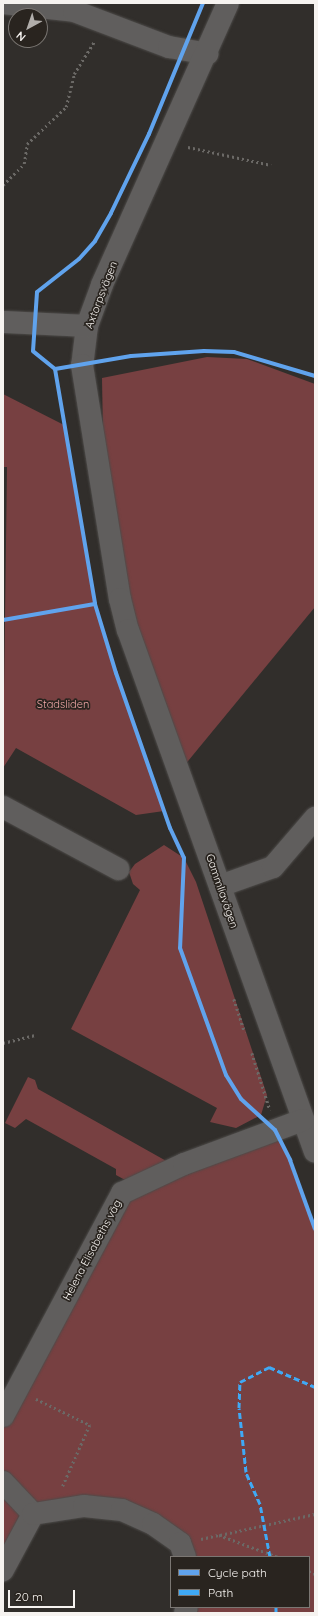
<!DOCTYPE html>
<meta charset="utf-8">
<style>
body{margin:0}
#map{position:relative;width:318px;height:1616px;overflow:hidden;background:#312e2b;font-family:Quicksand,sans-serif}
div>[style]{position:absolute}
.green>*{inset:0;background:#774041}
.path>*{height:2.5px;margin-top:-1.25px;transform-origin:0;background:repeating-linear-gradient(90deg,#6b6966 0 2px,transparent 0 5px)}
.roads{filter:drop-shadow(0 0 1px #4d4b49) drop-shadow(0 0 1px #4d4b49)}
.minor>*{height:22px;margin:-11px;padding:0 11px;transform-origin:11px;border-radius:11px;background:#605e5d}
.quiet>*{height:3px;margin-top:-1.5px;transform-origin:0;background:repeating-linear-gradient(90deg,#3fa9f5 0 6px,transparent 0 9px)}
.cycleway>*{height:4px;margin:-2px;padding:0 2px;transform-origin:2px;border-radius:2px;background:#60a3ed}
span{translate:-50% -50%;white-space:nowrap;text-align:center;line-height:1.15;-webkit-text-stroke:3.5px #29241f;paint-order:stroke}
.street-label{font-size:11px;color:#f6f3f0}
.park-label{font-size:11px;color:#f2a8a8}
.frame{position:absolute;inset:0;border:4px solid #f6f3f0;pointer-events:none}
.legend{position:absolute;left:170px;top:1556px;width:140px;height:52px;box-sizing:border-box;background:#29241f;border:1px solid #7b7773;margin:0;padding:5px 7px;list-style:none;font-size:12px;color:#f6f3f0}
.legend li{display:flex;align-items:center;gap:8px;height:20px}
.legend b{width:20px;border:1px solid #7b7773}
.north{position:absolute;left:8px;top:8px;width:40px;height:40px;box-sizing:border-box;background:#29241f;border:1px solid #7b7773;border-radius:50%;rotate:220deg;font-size:11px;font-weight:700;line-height:16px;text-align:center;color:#f6f3f0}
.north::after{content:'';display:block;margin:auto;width:14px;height:18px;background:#b1aeab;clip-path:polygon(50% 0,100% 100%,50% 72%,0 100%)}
.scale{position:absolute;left:8px;top:1590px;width:67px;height:18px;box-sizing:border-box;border:2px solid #f6f3f0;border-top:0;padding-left:5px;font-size:12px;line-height:14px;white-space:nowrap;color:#f6f3f0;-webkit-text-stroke:3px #29241f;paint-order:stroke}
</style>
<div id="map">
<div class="green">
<i style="clip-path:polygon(207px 357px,247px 359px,315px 384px,315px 607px,179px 772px,140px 662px,104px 492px,102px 378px)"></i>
<i style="clip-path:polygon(3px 394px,66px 426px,95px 604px,116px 673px,164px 811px,136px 815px,16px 748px,3px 768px,7px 467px,3px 467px)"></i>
<i style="clip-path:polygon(164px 845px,184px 858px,196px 882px,267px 1095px,261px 1115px,236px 1128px,210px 1122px,217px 1108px,71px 1029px,140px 890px,133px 884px,129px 872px,135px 864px)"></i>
<i style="clip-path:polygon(28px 1077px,35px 1080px,38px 1089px,177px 1167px,275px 1130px,290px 1160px,315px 1229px,315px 1613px,195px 1613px,193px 1607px,309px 1607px,309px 1557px,185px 1557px,122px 1510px,33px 1514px,3px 1570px,3px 1416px,136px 1186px,116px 1175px,116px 1169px,26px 1119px,15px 1128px,5px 1123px)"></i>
</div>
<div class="path">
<i style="left:188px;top:147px;width:85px;rotate:12.2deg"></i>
<i style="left:3px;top:185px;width:30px;rotate:-45deg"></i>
<i style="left:24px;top:164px;width:20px;rotate:-81deg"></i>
<i style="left:27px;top:144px;width:54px;rotate:-43.5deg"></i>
<i style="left:66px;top:107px;width:34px;rotate:-76deg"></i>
<i style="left:74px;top:74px;width:38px;rotate:-58deg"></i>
<i style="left:234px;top:999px;width:35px;rotate:72deg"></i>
<i style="left:3px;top:1043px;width:32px;rotate:-14deg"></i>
<i style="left:252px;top:1053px;width:60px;rotate:72.5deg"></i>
<i style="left:36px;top:1399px;width:60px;rotate:25.7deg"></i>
<i style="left:90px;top:1425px;width:67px;rotate:113.9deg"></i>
<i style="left:220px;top:1535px;width:97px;rotate:-12.5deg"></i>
<i style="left:201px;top:1539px;width:18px;rotate:-13deg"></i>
<i style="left:219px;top:1535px;width:63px;rotate:20.4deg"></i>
<i style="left:309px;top:1571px;width:7px;rotate:27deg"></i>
</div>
<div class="roads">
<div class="minor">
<i style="left:3px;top:3px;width:71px;rotate:6.4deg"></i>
<i style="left:74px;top:11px;width:102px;rotate:20.8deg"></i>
<i style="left:169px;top:47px;width:39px;rotate:10deg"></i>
<i style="left:228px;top:3px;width:309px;rotate:114.1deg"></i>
<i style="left:102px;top:285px;width:44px;rotate:110.1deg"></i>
<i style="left:87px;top:326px;width:39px;rotate:97deg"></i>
<i style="left:82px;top:365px;width:237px;rotate:80.8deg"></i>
<i style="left:120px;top:599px;width:32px;rotate:76deg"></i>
<i style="left:128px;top:630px;width:554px;rotate:70.29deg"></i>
<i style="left:3px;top:322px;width:84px;rotate:2.7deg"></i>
<i style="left:3px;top:807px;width:131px;rotate:28.3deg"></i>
<i style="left:220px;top:886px;width:56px;rotate:-19.7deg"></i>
<i style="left:273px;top:867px;width:65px;rotate:-49.4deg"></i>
<i style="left:3px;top:1416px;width:253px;rotate:-61.9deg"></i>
<i style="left:122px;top:1193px;width:68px;rotate:-25.1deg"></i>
<i style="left:184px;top:1164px;width:127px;rotate:-20.3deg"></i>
<i style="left:3px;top:1482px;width:44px;rotate:46.8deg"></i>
<i style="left:33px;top:1514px;width:64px;rotate:118.2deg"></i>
<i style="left:33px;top:1514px;width:52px;rotate:-8.9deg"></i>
<i style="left:84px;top:1506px;width:38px;rotate:6deg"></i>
<i style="left:122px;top:1510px;width:34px;rotate:24deg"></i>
<i style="left:153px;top:1524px;width:33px;rotate:35deg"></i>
<i style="left:180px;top:1543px;width:15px;rotate:70deg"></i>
<i style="left:185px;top:1613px;width:6px;rotate:-72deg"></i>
</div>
</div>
<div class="quiet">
<i style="left:270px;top:1557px;width:54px;rotate:-100.7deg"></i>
<i style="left:260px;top:1504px;width:35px;rotate:-114deg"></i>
<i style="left:246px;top:1472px;width:64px;rotate:-96.2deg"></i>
<i style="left:239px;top:1408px;width:26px;rotate:-88deg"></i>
<i style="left:240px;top:1382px;width:33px;rotate:-27deg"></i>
<i style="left:269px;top:1367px;width:50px;rotate:23.5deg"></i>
<i style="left:276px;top:1613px;width:6px;rotate:-90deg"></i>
</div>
<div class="cycleway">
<i style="left:55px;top:369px;width:28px;rotate:-141deg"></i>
<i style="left:33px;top:351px;width:59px;rotate:-86.1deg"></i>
<i style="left:37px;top:292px;width:53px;rotate:-38.2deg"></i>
<i style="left:79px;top:259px;width:24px;rotate:-48deg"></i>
<i style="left:95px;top:241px;width:32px;rotate:-60deg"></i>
<i style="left:111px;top:213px;width:88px;rotate:-64.3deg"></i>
<i style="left:149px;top:134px;width:142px;rotate:-67.6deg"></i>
<i style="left:315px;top:376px;width:84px;rotate:-163.5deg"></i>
<i style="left:234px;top:352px;width:30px;rotate:-178deg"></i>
<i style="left:204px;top:351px;width:73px;rotate:176.1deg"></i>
<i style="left:131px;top:356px;width:77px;rotate:170.3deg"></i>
<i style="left:55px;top:369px;width:238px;rotate:80.3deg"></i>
<i style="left:95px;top:604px;width:72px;rotate:73.1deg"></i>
<i style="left:116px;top:673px;width:164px;rotate:70.8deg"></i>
<i style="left:170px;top:828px;width:33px;rotate:65deg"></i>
<i style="left:184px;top:858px;width:90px;rotate:92.5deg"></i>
<i style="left:180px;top:948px;width:135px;rotate:70.1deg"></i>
<i style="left:226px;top:1075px;width:28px;rotate:58deg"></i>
<i style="left:241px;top:1099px;width:46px;rotate:42.4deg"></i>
<i style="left:275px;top:1130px;width:34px;rotate:63deg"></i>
<i style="left:290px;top:1160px;width:73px;rotate:70.1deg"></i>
<i style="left:3px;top:620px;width:93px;rotate:-9.9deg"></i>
</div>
<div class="street-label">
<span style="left:101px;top:295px;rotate:-69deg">Axtorpsvägen</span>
<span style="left:222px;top:891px;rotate:71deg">Gammliavägen</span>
<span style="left:92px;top:1250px;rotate:-62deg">Helena Elisabeths väg</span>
</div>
<div class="park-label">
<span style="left:63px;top:704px">Stadsliden</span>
</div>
<div class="frame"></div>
<ul class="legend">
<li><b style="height:5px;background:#60a3ed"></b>Cycle path</li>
<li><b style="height:5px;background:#3fa9f5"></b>Path</li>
</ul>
<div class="north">N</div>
<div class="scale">20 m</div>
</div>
